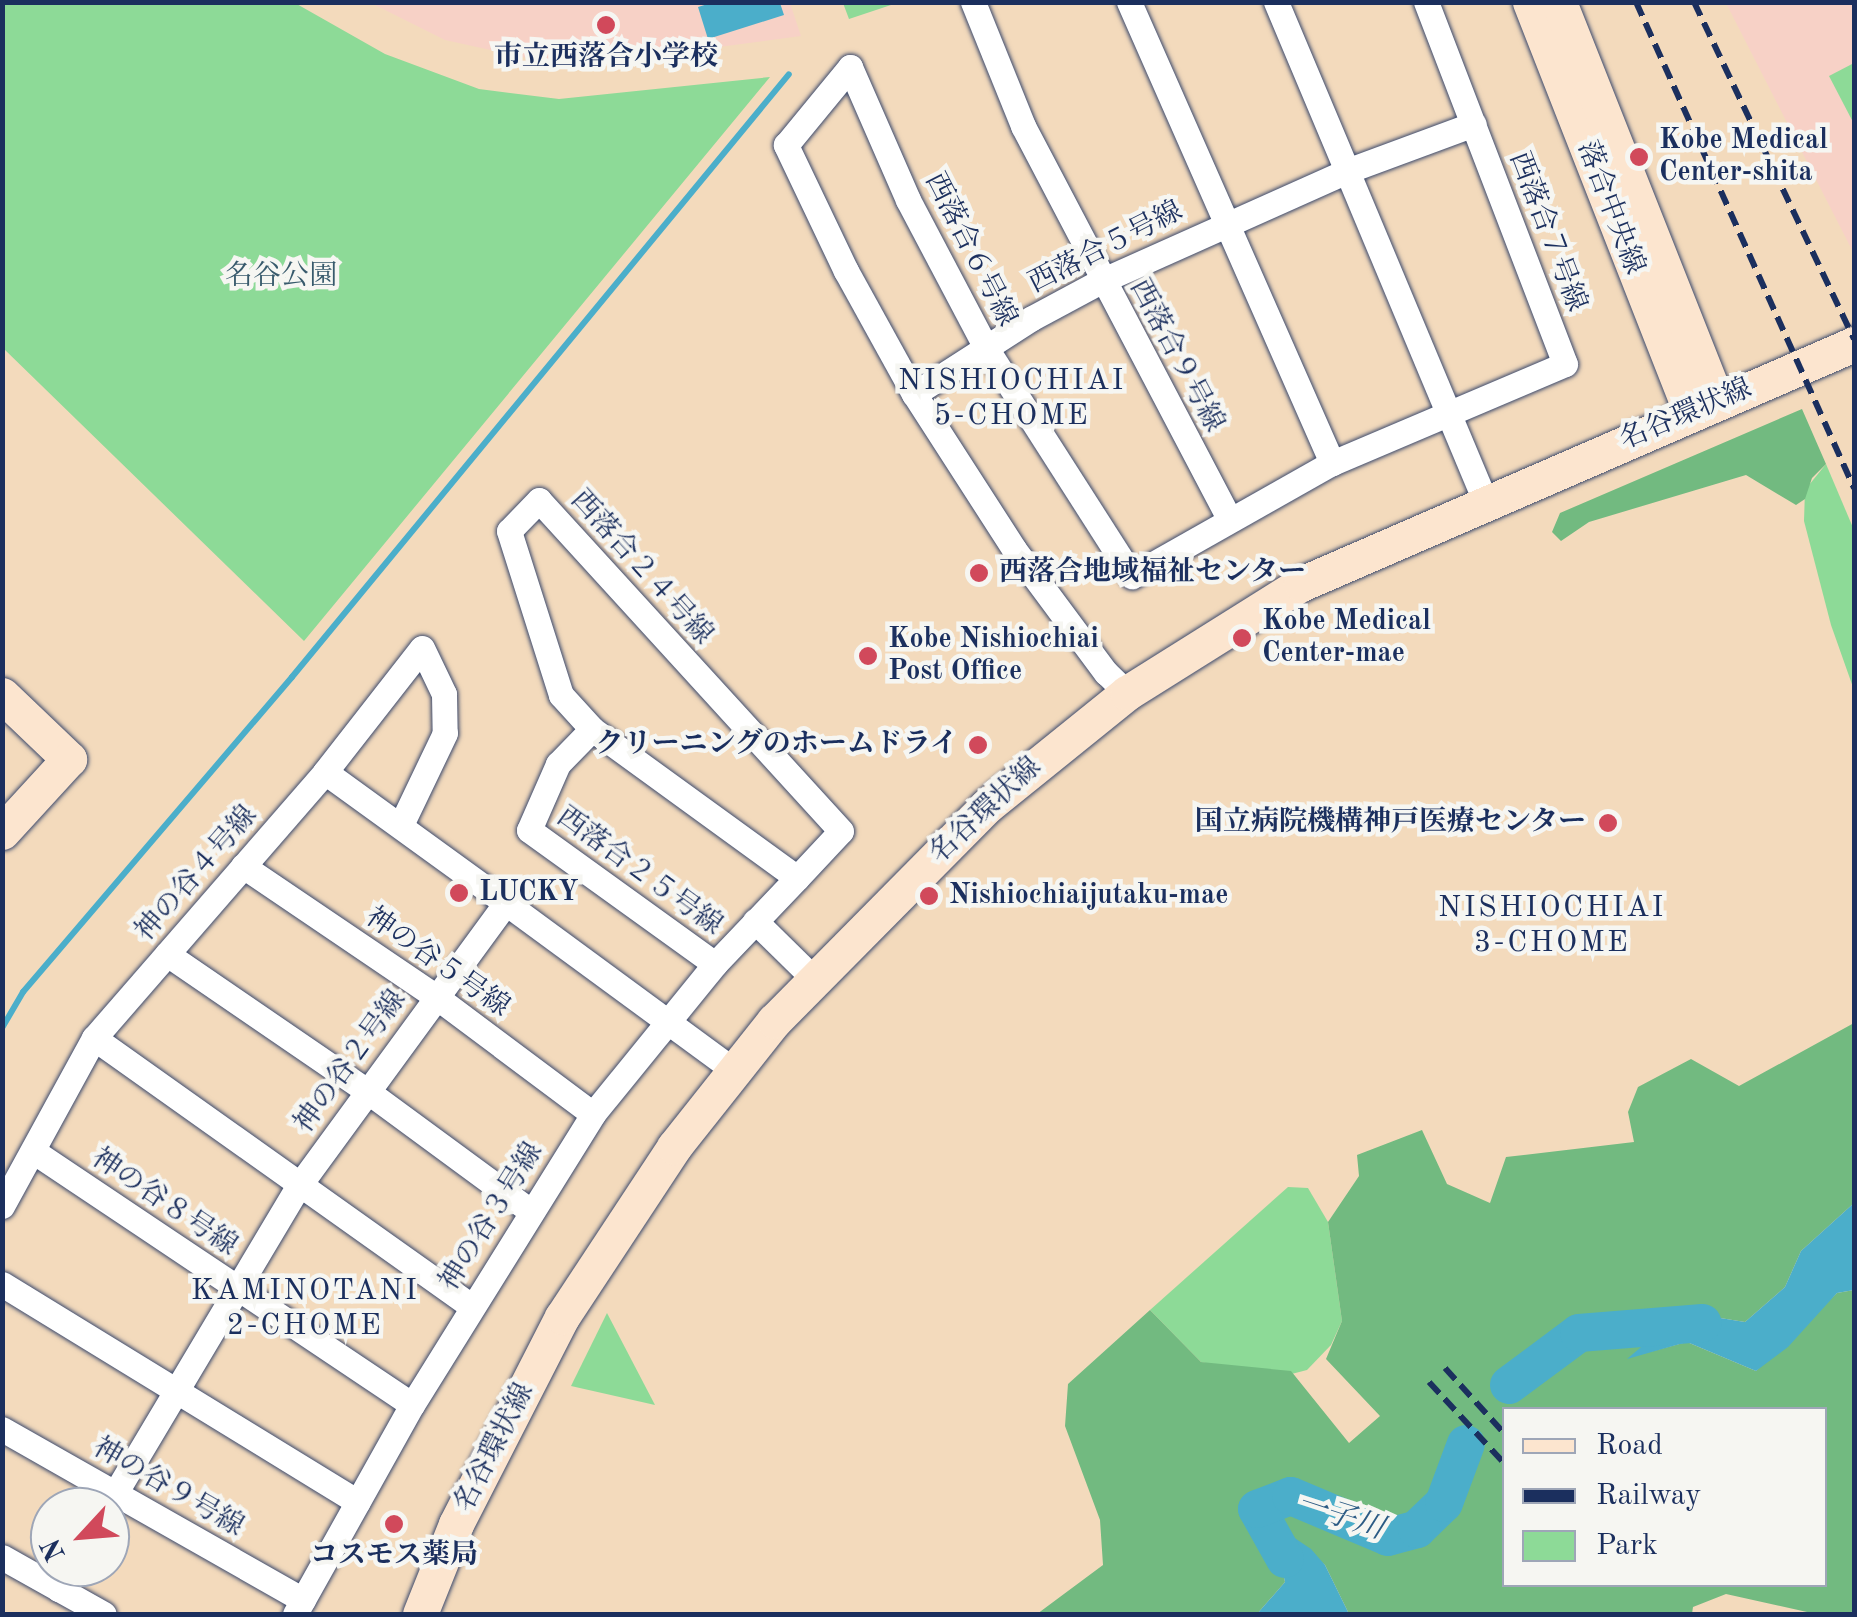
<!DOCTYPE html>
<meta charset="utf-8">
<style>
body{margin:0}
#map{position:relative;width:1857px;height:1617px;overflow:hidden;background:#f3dabc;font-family:"Old Standard TT","Noto Serif JP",serif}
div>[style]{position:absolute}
.built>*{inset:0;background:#f7d1c6}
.green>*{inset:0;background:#8dda97}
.forest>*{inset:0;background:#72ba80}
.water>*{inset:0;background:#4baeca}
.stream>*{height:6px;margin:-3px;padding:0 3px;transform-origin:3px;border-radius:3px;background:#4baeca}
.river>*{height:38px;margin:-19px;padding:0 19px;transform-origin:19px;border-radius:19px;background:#4baeca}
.roads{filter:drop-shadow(0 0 2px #3b496c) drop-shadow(0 0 2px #3b496c)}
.street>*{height:25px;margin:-12.5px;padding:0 12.5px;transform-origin:12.5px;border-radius:12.5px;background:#fff}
.secondary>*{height:35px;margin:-17.5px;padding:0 17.5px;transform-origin:17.5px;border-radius:17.5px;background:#fce5cf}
.rail>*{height:6px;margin-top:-3px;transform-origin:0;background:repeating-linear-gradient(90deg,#1b2f5e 0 15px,transparent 0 23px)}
.dots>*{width:28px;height:28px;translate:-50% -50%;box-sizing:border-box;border:5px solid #f6f6f2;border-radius:50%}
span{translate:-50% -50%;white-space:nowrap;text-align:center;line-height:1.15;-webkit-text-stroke:9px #f6f6f2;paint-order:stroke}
.poi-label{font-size:28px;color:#1b2f5e;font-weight:700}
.left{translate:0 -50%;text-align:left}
.right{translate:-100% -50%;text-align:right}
.street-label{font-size:28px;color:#1b2f5e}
.park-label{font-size:28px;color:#385a6c}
.neighbourhood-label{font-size:30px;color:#1b2f5e;letter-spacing:2.5px}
.water-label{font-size:30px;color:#2c5b84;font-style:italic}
.frame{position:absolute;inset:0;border:5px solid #1b2f5e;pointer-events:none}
.legend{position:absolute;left:1502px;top:1407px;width:325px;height:180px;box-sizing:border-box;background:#f6f6f2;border:2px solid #9ea6b7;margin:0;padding:12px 18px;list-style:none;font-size:30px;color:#1b2f5e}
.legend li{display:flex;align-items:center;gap:20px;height:50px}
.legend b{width:50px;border:2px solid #9ea6b7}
.north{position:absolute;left:30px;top:1487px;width:100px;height:100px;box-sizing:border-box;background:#f6f6f2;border:2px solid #9ea6b7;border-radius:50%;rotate:244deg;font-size:28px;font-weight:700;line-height:40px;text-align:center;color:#1b2f5e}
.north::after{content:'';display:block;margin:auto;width:35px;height:45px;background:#d1495b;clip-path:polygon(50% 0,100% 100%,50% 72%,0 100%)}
</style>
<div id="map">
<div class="built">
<i style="clip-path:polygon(371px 3px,790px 3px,801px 36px,621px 60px,541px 61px,445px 40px)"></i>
<i style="clip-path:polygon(1726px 3px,1854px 3px,1854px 254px)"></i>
</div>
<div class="green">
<i style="clip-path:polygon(2px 3px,295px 3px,385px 54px,479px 89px,559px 99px,770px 77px,304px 641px,3px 348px)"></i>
<i style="clip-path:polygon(843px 3px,897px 3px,849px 19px)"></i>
<i style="clip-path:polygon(1854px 63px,1854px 124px,1829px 76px)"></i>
<i style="clip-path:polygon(1826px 464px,1854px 530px,1854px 690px,1831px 625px,1804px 521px,1805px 490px)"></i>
<i style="clip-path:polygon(1288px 1187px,1308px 1188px,1328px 1222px,1342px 1321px,1331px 1345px,1307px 1370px,1276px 1378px,1201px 1362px,1150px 1310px)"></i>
<i style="clip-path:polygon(607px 1313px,655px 1405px,571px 1386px)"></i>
</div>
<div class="forest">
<i style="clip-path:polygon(1802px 409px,1826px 464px,1812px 478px,1805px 499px,1796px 505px,1746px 475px,1589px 522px,1561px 541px,1552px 532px,1560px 513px)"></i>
<i style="clip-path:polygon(evenodd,1854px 1023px,1854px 1203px,1801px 1251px,1785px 1287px,1745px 1322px,1714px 1317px,1630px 1357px,1687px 1342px,1756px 1371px,1837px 1293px,1854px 1290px,1854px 1614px,1816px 1614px,1726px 1594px,1693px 1607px,1692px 1614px,1349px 1614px,1325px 1565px,1284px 1531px,1260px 1530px,1278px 1552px,1285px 1582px,1257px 1614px,1037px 1614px,1103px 1565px,1100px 1520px,1065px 1426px,1068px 1384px,1150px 1310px,1201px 1362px,1291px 1371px,1349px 1443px,1380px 1416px,1326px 1359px,1342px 1321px,1328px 1222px,1359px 1176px,1357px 1155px,1422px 1130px,1447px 1184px,1490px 1203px,1506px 1157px,1634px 1142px,1628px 1112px,1638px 1087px,1691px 1059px,1739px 1086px,1854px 1023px,1504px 1410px,1824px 1410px,1824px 1584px,1504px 1584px,1504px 1410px)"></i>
</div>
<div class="water">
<i style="clip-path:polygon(711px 3px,780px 3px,784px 15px,708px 39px,698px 7px)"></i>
<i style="clip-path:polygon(1854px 1203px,1854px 1290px,1837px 1293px,1788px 1347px,1756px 1371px,1687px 1342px,1627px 1359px,1674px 1319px,1714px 1317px,1745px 1322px,1785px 1287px,1801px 1251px)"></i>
<i style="clip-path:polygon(1252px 1510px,1268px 1520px,1273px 1532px,1284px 1531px,1311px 1549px,1325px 1565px,1349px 1614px,1257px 1614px,1285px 1582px,1278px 1552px)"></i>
</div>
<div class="stream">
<i style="left:2px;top:1028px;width:42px;rotate:-59.7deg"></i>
<i style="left:23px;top:992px;width:414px;rotate:-49.5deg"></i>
<i style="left:292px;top:677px;width:781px;rotate:-50.5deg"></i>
</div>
<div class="river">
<i style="left:1509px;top:1385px;width:87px;rotate:-36.6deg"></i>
<i style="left:1579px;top:1333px;width:124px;rotate:-4.6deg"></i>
<i style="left:1285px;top:1559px;width:57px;rotate:-119.2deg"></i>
<i style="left:1257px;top:1509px;width:36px;rotate:-21deg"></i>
<i style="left:1291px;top:1496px;width:105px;rotate:22.9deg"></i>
<i style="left:1388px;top:1537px;width:30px;rotate:-15deg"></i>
<i style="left:1417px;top:1529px;width:37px;rotate:-44deg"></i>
<i style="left:1444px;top:1503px;width:63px;rotate:-69.6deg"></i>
</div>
<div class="roads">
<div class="street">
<i style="left:973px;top:2px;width:134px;rotate:68deg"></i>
<i style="left:1023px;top:126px;width:443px;rotate:62.3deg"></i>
<i style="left:1129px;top:2px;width:504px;rotate:66.23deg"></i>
<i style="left:1276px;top:2px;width:183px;rotate:67.2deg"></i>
<i style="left:1347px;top:171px;width:135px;rotate:-20.3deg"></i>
<i style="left:914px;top:394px;width:141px;rotate:-118.9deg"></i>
<i style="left:846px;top:271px;width:140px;rotate:-115.5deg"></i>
<i style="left:786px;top:145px;width:101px;rotate:-50.6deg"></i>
<i style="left:850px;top:67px;width:145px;rotate:66.4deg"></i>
<i style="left:908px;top:200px;width:167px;rotate:62.2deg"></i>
<i style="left:986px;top:348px;width:271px;rotate:57.4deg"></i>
<i style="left:1132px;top:576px;width:230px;rotate:-29.5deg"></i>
<i style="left:1332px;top:463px;width:253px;rotate:-23deg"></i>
<i style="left:1565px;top:364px;width:388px;rotate:-111deg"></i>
<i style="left:1127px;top:693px;width:29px;rotate:-136deg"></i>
<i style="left:1106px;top:673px;width:154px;rotate:-126.6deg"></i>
<i style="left:1014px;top:549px;width:184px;rotate:-122.8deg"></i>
<i style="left:914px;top:394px;width:140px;rotate:-32.8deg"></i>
<i style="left:1032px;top:318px;width:78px;rotate:-28.2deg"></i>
<i style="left:1101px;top:281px;width:269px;rotate:-24.1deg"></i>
<i style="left:1347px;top:171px;width:358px;rotate:67.3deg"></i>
<i style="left:592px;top:729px;width:49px;rotate:134.2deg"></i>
<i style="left:558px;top:764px;width:72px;rotate:113.7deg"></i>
<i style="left:529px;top:830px;width:229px;rotate:35.8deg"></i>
<i style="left:325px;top:772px;width:157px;rotate:-52deg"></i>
<i style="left:422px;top:648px;width:51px;rotate:64.4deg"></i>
<i style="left:444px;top:694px;width:39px;rotate:89deg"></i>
<i style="left:445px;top:733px;width:102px;rotate:115.6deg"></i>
<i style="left:243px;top:866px;width:232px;rotate:34.1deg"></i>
<i style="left:435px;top:996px;width:197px;rotate:36.8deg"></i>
<i style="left:755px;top:921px;width:83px;rotate:44.5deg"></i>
<i style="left:167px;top:954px;width:242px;rotate:34.4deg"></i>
<i style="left:367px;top:1091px;width:201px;rotate:36.3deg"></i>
<i style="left:94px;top:1038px;width:464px;rotate:35.4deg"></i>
<i style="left:33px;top:1151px;width:456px;rotate:33.8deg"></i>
<i style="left:2px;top:1206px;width:192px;rotate:-61.3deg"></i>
<i style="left:94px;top:1038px;width:352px;rotate:-49deg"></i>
<i style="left:325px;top:772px;width:223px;rotate:35.9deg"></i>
<i style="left:2px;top:1284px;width:417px;rotate:31.5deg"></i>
<i style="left:2px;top:1429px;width:346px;rotate:29.6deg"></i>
<i style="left:107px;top:1507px;width:373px;rotate:-59.2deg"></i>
<i style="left:298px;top:1187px;width:352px;rotate:-53.8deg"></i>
<i style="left:506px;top:903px;width:284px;rotate:36.3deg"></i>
<i style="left:2px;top:1557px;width:65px;rotate:29.3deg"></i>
<i style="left:72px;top:1567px;width:26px;rotate:121deg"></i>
<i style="left:59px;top:1589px;width:51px;rotate:29.1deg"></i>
<i style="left:295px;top:1614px;width:240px;rotate:-60.8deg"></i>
<i style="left:412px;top:1405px;width:343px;rotate:-58.1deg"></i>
<i style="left:593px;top:1114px;width:193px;rotate:-50.9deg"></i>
<i style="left:715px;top:964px;width:119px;rotate:-46.4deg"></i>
<i style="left:797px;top:878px;width:64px;rotate:-46.9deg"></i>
<i style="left:841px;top:831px;width:448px;rotate:-132.4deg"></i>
<i style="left:539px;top:500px;width:43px;rotate:134.1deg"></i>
<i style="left:509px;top:531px;width:172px;rotate:72.4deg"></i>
<i style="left:561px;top:695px;width:46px;rotate:47.6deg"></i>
<i style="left:592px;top:729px;width:253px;rotate:36deg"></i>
</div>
<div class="secondary">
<i style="left:1530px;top:2px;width:440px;rotate:68.6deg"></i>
<i style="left:1559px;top:2px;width:429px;rotate:68.4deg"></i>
<i style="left:2px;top:695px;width:93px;rotate:43.7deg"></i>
<i style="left:69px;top:759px;width:99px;rotate:132.5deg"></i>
<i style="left:420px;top:1614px;width:97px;rotate:-68.2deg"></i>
<i style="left:456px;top:1524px;width:233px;rotate:-62.9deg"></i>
<i style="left:562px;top:1317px;width:204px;rotate:-56.6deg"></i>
<i style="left:674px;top:1147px;width:161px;rotate:-51.6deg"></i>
<i style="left:774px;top:1021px;width:303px;rotate:-45.3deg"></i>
<i style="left:987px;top:806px;width:180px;rotate:-38.9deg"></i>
<i style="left:1127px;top:693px;width:205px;rotate:-32.1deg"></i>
<i style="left:1301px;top:584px;width:603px;rotate:-23.46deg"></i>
</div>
</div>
<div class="rail">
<i style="left:1636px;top:2px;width:533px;rotate:65.84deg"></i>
<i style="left:1694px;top:2px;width:373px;rotate:64.6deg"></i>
<i style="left:1445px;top:1368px;width:88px;rotate:47.8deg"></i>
<i style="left:1429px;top:1382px;width:110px;rotate:47.2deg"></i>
</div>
<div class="dots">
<i style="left:606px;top:25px;background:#d1495b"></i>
<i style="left:1639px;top:157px;background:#d1495b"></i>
<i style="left:979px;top:573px;background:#d1495b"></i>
<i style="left:1242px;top:638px;background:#d1495b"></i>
<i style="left:868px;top:656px;background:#d1495b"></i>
<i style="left:978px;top:745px;background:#d1495b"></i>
<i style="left:1608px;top:823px;background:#d1495b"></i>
<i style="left:459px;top:893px;background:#d1495b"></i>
<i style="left:929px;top:896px;background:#d1495b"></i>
<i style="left:394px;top:1524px;background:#d1495b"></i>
</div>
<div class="poi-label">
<span style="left:606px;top:58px">市立西落合小学校</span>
<span class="left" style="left:1659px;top:157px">Kobe Medical<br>Center-shita</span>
<span class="left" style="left:999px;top:573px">西落合地域福祉センター</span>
<span class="left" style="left:1262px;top:638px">Kobe Medical<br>Center-mae</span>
<span class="left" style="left:888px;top:656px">Kobe Nishiochiai<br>Post Office</span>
<span class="right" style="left:958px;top:745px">クリーニングのホームドライ</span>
<span class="right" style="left:1586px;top:823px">国立病院機構神戸医療センター</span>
<span class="left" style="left:479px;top:893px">LUCKY</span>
<span class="left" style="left:949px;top:896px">Nishiochiaijutaku-mae</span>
<span style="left:394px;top:1556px">コスモス薬局</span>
</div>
<div class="street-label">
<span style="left:1610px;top:208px;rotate:69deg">落合中央線</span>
<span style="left:1547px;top:232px;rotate:69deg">西落合７号線</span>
<span style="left:1106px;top:248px;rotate:-27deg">西落合５号線</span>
<span style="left:970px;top:250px;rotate:63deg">西落合６号線</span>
<span style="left:1176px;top:356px;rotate:62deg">西落合９号線</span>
<span style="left:1686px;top:415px;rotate:-23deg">名谷環状線</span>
<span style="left:641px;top:568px;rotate:48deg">西落合２４号線</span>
<span style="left:986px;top:811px;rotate:-43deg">名谷環状線</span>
<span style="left:639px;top:872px;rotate:36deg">西落合２５号線</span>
<span style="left:197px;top:874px;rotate:-49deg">神の谷４号線</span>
<span style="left:437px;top:963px;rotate:35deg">神の谷５号線</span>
<span style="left:351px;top:1062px;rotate:-54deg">神の谷２号線</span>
<span style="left:164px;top:1203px;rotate:34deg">神の谷８号線</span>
<span style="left:492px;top:1217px;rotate:-58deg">神の谷３号線</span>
<span style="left:495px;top:1448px;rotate:-63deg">名谷環状線</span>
<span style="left:168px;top:1488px;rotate:30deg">神の谷９号線</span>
</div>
<div class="park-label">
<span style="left:281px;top:277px">名谷公園</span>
</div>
<div class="neighbourhood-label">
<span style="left:1012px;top:398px">NISHIOCHIAI<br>5-CHOME</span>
<span style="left:1552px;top:925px">NISHIOCHIAI<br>3-CHOME</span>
<span style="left:305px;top:1308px">KAMINOTANI<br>2-CHOME</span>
</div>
<div class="water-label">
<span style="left:1340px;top:1517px;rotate:18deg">一子川</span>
</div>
<div class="frame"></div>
<ul class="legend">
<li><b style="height:12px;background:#fce5cf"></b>Road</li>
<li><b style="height:12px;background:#1b2f5e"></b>Railway</li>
<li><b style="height:28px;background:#8dda97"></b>Park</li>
</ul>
<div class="north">N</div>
</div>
